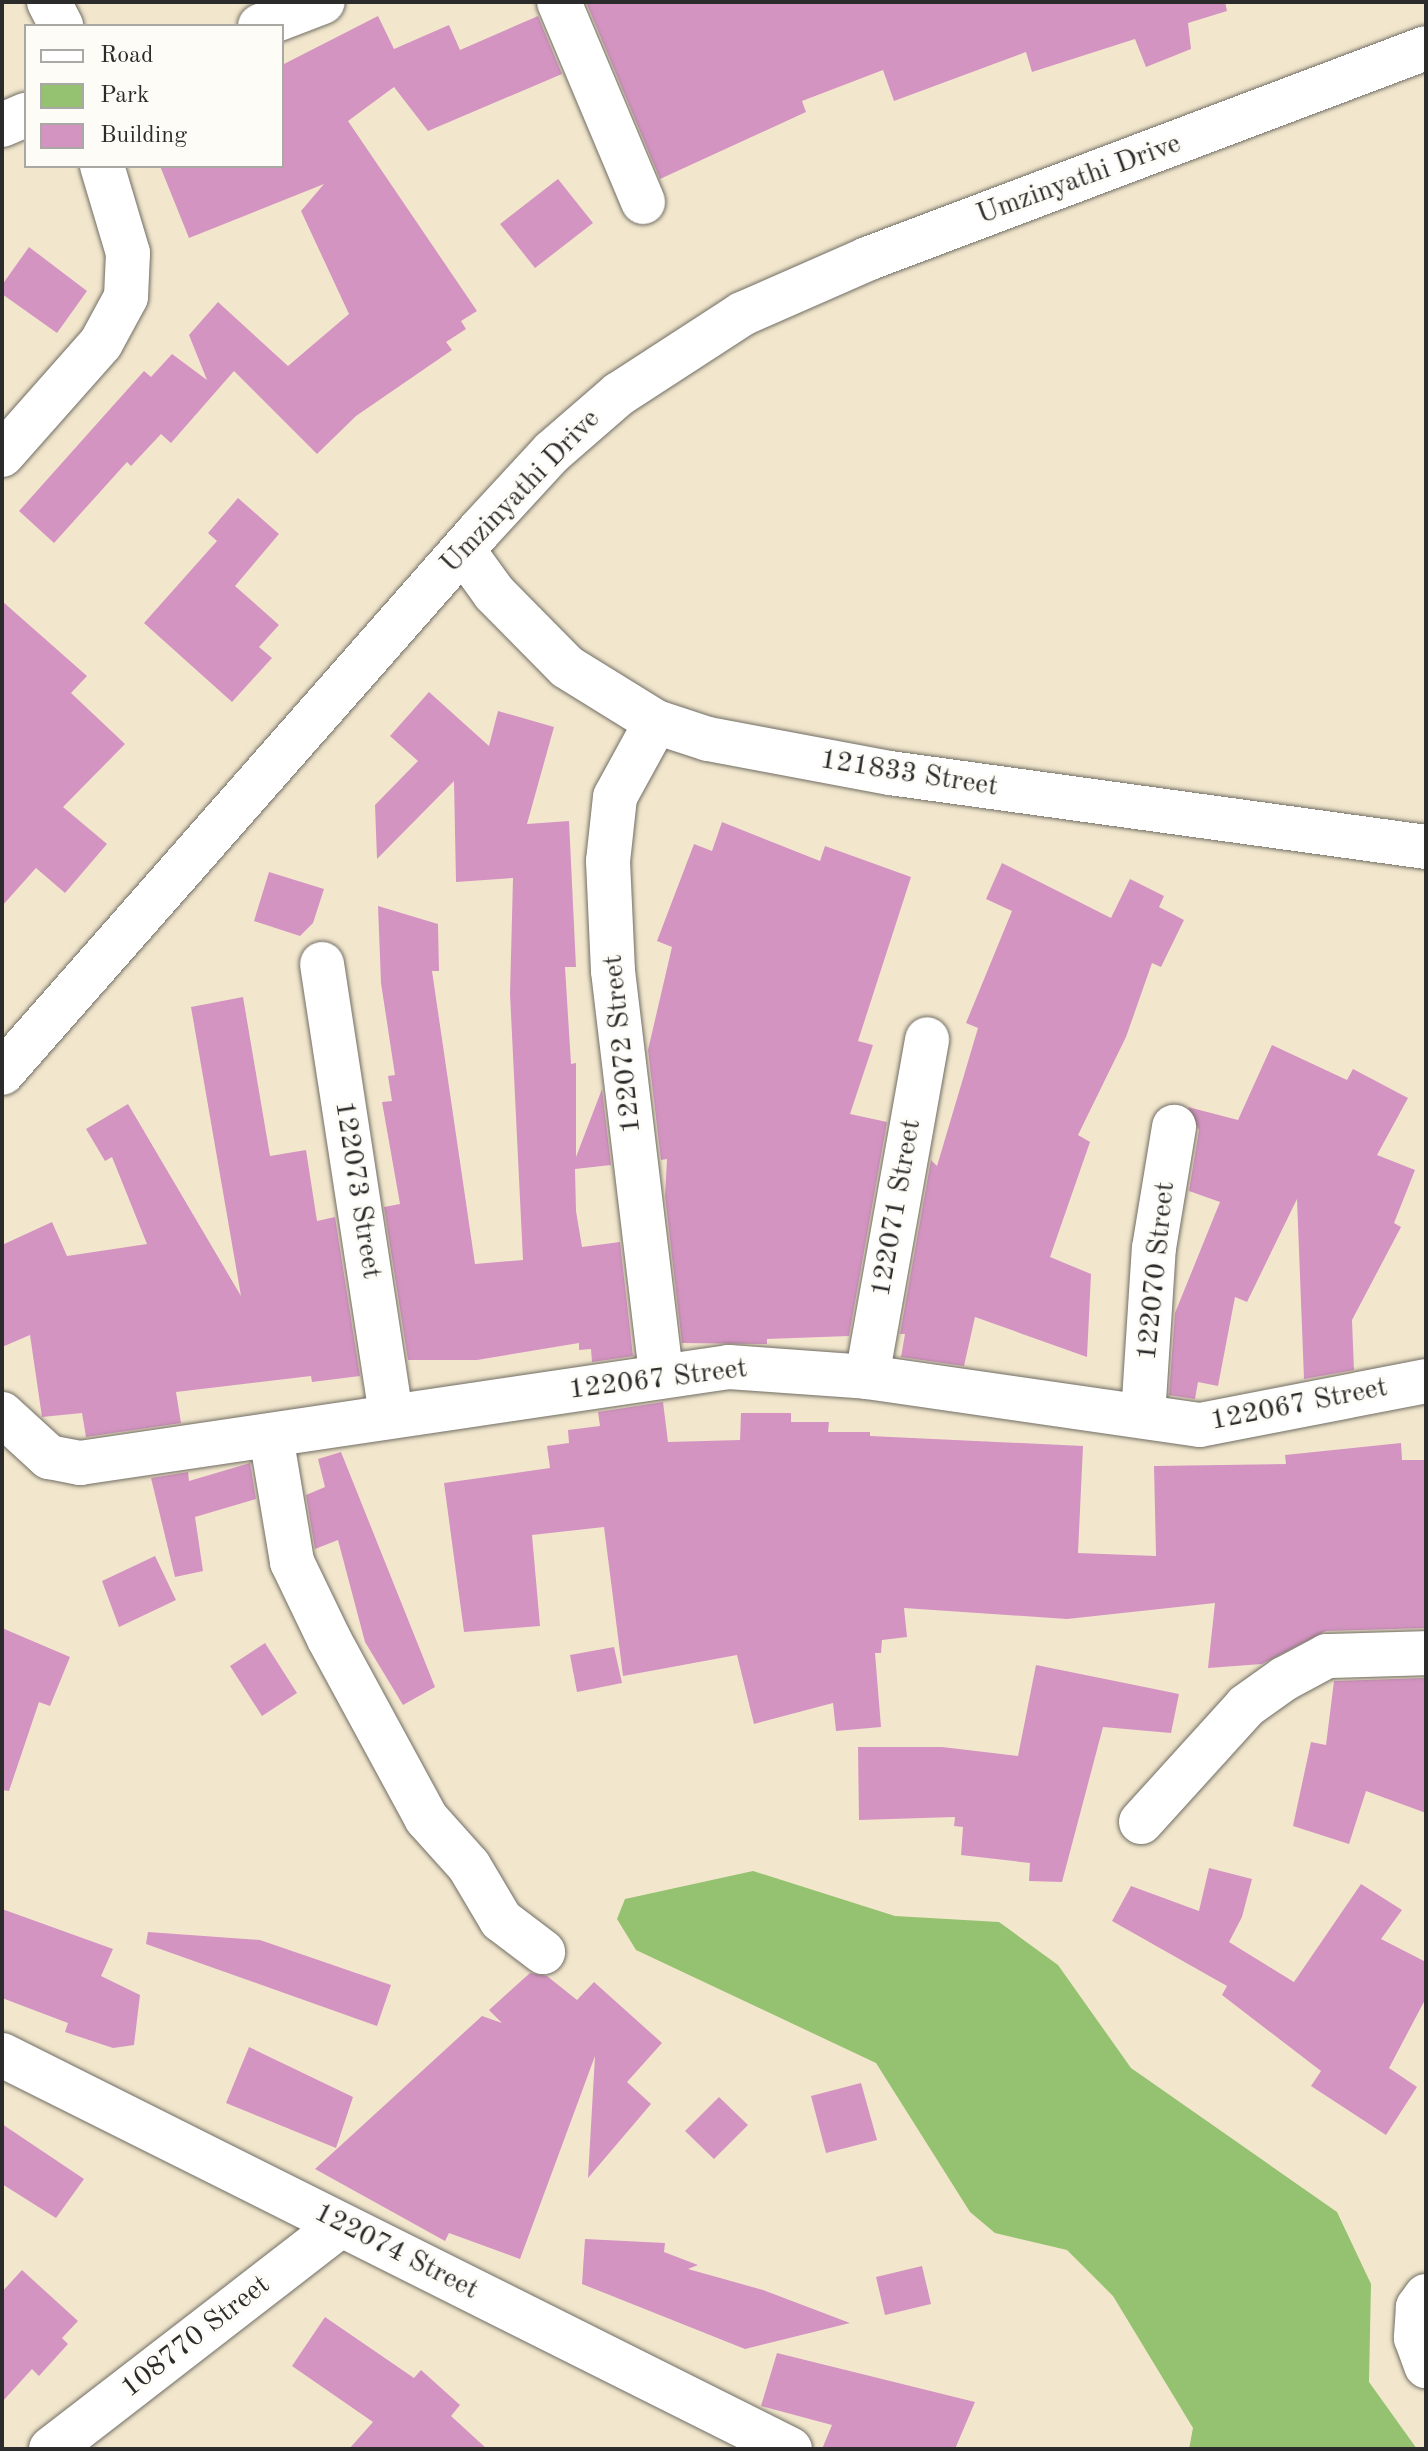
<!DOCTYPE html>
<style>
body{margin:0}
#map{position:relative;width:1428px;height:2451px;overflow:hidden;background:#f2e7cd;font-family:"Old Standard TT",serif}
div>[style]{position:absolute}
.green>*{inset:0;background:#95c270}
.building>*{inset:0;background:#d494c2}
.roads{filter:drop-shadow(0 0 2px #716d64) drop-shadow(0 0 2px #716d64)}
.minor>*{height:44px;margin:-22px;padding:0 22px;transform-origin:22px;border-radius:22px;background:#fff}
span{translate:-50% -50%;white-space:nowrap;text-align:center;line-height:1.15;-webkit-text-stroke:6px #fdfcf7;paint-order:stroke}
.street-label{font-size:28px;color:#2b2b2b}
.frame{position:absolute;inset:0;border:4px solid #2b2b2b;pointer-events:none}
.legend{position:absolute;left:24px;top:24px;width:260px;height:144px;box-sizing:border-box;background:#fdfcf7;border:2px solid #a9a8a5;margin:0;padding:10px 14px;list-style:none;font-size:24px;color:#2b2b2b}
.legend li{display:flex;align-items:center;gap:16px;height:40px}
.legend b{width:40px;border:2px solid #a9a8a5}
</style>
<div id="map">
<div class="green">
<i style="clip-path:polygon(753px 1871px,895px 1916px,999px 1922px,1058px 1965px,1131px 2068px,1337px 2212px,1371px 2284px,1369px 2382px,1417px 2449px,1189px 2449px,1193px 2428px,1113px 2296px,1067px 2250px,995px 2233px,970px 2212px,876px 2063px,636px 1950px,617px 1919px,625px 1899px)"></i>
</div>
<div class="building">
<i style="clip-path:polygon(586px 2px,1225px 2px,1227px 11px,1188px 23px,1191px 49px,1146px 67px,1135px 39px,1032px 72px,1026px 52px,894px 101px,883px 70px,802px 101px,806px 112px,660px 179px)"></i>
<i style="clip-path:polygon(378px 16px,394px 49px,449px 25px,460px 50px,538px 16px,562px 74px,428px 131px,394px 87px,348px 121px,477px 311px,461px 321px,466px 329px,446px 342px,452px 350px,356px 416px,317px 454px,234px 371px,171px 443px,161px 434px,131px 466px,127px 462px,54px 543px,19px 511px,144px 371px,151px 377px,172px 354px,207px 380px,189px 335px,218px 302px,288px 366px,349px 314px,301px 211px,324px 184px,189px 238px,160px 166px,282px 166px,282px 65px)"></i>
<i style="clip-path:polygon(558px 179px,593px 223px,535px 268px,500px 224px)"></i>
<i style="clip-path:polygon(29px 247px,87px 291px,57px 333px,2px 294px,2px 285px)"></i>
<i style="clip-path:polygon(238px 498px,279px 534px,235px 586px,279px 625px,259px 647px,272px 658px,232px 702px,144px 623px,217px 541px,208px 533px)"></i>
<i style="clip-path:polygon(2px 601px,87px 676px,71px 693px,125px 744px,63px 807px,107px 844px,65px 893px,36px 868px,2px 906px)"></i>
<i style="clip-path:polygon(429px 692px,489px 746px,498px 711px,554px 727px,527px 824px,569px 821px,576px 967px,565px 967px,571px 1064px,576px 1063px,576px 1157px,602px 1089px,611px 1165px,575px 1169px,576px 1211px,582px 1247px,620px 1242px,633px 1356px,592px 1362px,591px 1349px,579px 1350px,579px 1343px,477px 1360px,408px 1360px,384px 1207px,400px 1204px,382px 1102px,392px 1101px,388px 1076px,395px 1075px,381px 983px,378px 906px,438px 924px,439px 971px,432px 971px,475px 1264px,523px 1260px,510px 994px,513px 878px,456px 882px,454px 781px,377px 859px,375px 805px,418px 761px,390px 736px)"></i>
<i style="clip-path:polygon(722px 822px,820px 861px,825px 846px,911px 877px,858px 1041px,873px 1045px,850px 1114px,887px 1122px,849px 1336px,767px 1339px,767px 1344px,682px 1343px,665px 1196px,667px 1159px,661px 1160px,648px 1050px,672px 947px,657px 941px,694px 844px,712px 851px)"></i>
<i style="clip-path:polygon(1002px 863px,1111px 918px,1130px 879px,1164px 896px,1159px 907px,1184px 920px,1161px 967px,1152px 963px,1126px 1037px,1078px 1135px,1090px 1142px,1050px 1257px,1091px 1274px,1087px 1357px,975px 1317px,964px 1366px,901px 1357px,905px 1334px,900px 1334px,931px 1160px,937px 1166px,978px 1028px,966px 1023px,1012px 911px,986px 899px)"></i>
<i style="clip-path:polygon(269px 872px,324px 889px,313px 923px,300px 936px,254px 921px)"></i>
<i style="clip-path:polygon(243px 997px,270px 1156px,306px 1150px,317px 1221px,335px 1217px,360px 1376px,312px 1382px,311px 1376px,176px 1392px,181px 1423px,86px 1437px,82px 1413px,42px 1417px,30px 1335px,2px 1347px,2px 1245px,52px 1222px,67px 1256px,147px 1244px,112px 1157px,105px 1161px,86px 1129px,128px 1104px,241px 1296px,191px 1007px)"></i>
<i style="clip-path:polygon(1272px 1045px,1347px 1080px,1353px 1069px,1408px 1098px,1377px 1155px,1415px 1170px,1394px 1223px,1401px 1227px,1352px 1320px,1354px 1370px,1304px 1379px,1297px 1199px,1247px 1302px,1235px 1297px,1218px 1386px,1198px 1382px,1195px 1399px,1169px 1395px,1175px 1313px,1220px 1202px,1189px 1191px,1199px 1130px,1188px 1107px,1238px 1120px)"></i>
<i style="clip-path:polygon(663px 1402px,668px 1442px,740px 1440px,741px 1413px,791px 1413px,791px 1422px,829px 1422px,828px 1432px,870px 1432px,870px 1436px,1083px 1446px,1078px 1553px,1156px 1556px,1154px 1466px,1286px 1464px,1285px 1455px,1401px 1443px,1402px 1460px,1426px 1460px,1426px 1628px,1326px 1631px,1262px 1664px,1208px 1668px,1215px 1603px,1067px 1619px,904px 1608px,907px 1637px,882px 1640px,881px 1653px,875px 1653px,881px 1727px,836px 1731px,833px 1703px,754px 1724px,737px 1655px,623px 1676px,604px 1527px,532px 1535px,540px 1626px,464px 1632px,444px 1483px,550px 1468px,547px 1446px,569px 1443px,568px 1430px,600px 1426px,598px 1412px)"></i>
<i style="clip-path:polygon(341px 1452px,435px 1687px,403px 1705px,365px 1642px,338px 1540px,315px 1549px,306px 1495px,325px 1487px,318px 1459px)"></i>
<i style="clip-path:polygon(250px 1463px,256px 1499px,195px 1517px,203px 1571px,175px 1577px,151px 1478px,188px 1472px,189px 1481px)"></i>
<i style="clip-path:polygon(155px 1556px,176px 1600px,119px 1627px,102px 1581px)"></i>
<i style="clip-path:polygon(2px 1628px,70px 1657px,50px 1706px,39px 1702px,9px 1791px,2px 1790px)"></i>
<i style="clip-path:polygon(265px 1643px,297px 1693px,262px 1716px,230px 1666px)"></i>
<i style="clip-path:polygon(614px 1647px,622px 1683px,577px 1692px,570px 1655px)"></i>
<i style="clip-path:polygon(1036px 1665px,1179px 1694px,1171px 1733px,1103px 1727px,1062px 1882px,1029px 1881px,1030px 1863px,961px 1855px,963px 1827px,954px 1826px,955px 1817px,859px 1820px,858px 1747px,942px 1747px,1018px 1756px)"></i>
<i style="clip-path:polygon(1426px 1678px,1426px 1813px,1366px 1791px,1349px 1844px,1293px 1826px,1311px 1742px,1326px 1745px,1334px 1681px)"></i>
<i style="clip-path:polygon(1209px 1868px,1252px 1879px,1242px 1917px,1229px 1942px,1294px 1982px,1361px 1884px,1402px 1910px,1381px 1939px,1426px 1962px,1426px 1998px,1389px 2068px,1417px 2087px,1386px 2135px,1311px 2086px,1321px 2071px,1222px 1995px,1227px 1986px,1112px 1921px,1131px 1886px,1199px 1911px)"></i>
<i style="clip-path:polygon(2px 1909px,113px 1949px,101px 1976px,140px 1995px,134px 2045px,113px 2048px,65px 2032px,68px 2023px,2px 1998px)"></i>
<i style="clip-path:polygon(148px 1932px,260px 1940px,391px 1985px,377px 2026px,146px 1944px)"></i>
<i style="clip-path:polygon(530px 1973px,547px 1976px,577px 2000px,594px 1982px,662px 2043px,627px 2082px,651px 2104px,588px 2178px,595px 2056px,520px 2259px,449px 2233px,445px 2241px,315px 2169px,482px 2016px,502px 2023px,489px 2010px)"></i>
<i style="clip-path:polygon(249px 2047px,353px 2097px,336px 2148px,226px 2103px)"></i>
<i style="clip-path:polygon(861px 2083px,877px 2140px,826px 2153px,811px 2096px)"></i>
<i style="clip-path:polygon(719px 2097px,748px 2125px,714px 2159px,685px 2131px)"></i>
<i style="clip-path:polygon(2px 2124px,84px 2179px,56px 2218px,2px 2184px)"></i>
<i style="clip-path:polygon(585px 2239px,665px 2243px,664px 2252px,698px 2265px,688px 2269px,763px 2290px,850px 2323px,745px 2349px,582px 2284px)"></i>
<i style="clip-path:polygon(922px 2266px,931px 2304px,885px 2315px,876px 2277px)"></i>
<i style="clip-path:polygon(22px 2270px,78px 2321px,62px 2338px,68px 2344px,39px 2376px,32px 2369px,2px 2402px,2px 2292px)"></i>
<i style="clip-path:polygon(325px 2317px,414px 2378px,421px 2370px,460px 2405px,451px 2416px,487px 2449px,349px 2449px,373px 2422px,292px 2366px)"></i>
<i style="clip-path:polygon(777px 2353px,975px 2402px,955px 2449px,822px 2449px,832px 2425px,761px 2406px)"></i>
</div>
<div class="roads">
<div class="minor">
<i style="left:49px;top:2px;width:27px;rotate:63deg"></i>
<i style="left:559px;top:2px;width:217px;rotate:67.2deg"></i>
<i style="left:260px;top:26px;width:67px;rotate:-20.9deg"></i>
<i style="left:2px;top:125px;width:26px;rotate:-23deg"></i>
<i style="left:2px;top:455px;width:149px;rotate:-48.5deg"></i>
<i style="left:101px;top:343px;width:52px;rotate:-61.5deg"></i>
<i style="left:126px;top:297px;width:44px;rotate:-87.4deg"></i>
<i style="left:128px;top:253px;width:91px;rotate:-106.6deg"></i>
<i style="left:463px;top:550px;width:53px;rotate:54.2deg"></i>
<i style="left:494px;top:593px;width:104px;rotate:45.4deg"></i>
<i style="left:567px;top:667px;width:105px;rotate:31.7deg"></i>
<i style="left:656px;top:722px;width:55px;rotate:18.1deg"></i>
<i style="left:708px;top:739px;width:185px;rotate:10.6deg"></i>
<i style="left:890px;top:773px;width:541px;rotate:7.86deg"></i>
<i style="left:656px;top:722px;width:85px;rotate:118.7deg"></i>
<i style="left:615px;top:797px;width:64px;rotate:96.2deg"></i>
<i style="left:608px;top:861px;width:110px;rotate:87.4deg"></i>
<i style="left:613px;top:971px;width:408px;rotate:83.2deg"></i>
<i style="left:322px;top:964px;width:457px;rotate:81.3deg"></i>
<i style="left:2px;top:1073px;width:722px;rotate:-48.65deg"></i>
<i style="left:479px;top:531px;width:108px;rotate:-47.3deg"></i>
<i style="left:552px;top:452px;width:89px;rotate:-40.9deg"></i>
<i style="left:619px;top:394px;width:147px;rotate:-33deg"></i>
<i style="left:742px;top:314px;width:137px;rotate:-23.7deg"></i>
<i style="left:867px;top:259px;width:597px;rotate:-20.68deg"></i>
<i style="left:867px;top:1377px;width:343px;rotate:-79.9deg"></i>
<i style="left:2px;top:1414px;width:64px;rotate:42.5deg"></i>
<i style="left:49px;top:1457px;width:32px;rotate:11deg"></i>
<i style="left:80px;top:1463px;width:656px;rotate:-8.41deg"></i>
<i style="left:729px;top:1367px;width:138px;rotate:4.1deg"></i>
<i style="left:867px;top:1377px;width:336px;rotate:8.2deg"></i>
<i style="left:1200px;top:1425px;width:230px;rotate:-11deg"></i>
<i style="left:1143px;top:1416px;width:168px;rotate:-86.3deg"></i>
<i style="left:1154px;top:1248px;width:123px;rotate:-80.6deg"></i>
<i style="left:271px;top:1436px;width:128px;rotate:80.5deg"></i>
<i style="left:292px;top:1562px;width:85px;rotate:64.3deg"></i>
<i style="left:329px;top:1639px;width:204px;rotate:61.5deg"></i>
<i style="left:426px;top:1818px;width:64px;rotate:48.1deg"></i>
<i style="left:469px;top:1866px;width:63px;rotate:59.3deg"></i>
<i style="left:501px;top:1920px;width:53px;rotate:37.3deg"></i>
<i style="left:1141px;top:1822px;width:156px;rotate:-47.8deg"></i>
<i style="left:1246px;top:1706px;width:47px;rotate:-35.4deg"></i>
<i style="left:1284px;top:1679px;width:49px;rotate:-28.1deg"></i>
<i style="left:1327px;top:1656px;width:99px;rotate:-1.7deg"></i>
<i style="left:2px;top:2055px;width:881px;rotate:26.57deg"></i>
<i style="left:1426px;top:2296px;width:14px;rotate:126deg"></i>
<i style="left:1418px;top:2307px;width:31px;rotate:94deg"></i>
<i style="left:1416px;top:2338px;width:30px;rotate:70deg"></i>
<i style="left:51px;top:2449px;width:366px;rotate:-37.7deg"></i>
</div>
</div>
<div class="street-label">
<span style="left:1079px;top:180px;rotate:-20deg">Umzinyathi Drive</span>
<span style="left:521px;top:492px;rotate:-46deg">Umzinyathi Drive</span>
<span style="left:909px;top:774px;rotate:9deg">121833 Street</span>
<span style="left:623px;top:1044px;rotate:-96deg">122072 Street</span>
<span style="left:357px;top:1190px;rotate:81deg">122073 Street</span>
<span style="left:897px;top:1208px;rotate:-80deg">122071 Street</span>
<span style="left:1157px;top:1271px;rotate:-84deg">122070 Street</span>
<span style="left:658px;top:1380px;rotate:-7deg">122067 Street</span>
<span style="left:1299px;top:1405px;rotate:-11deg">122067 Street</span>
<span style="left:396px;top:2252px;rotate:27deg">122074 Street</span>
<span style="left:196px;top:2337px;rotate:-38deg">108770 Street</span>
</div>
<div class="frame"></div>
<ul class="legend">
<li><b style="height:10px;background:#fff"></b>Road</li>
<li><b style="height:22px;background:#95c270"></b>Park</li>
<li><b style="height:22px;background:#d494c2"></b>Building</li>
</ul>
</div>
